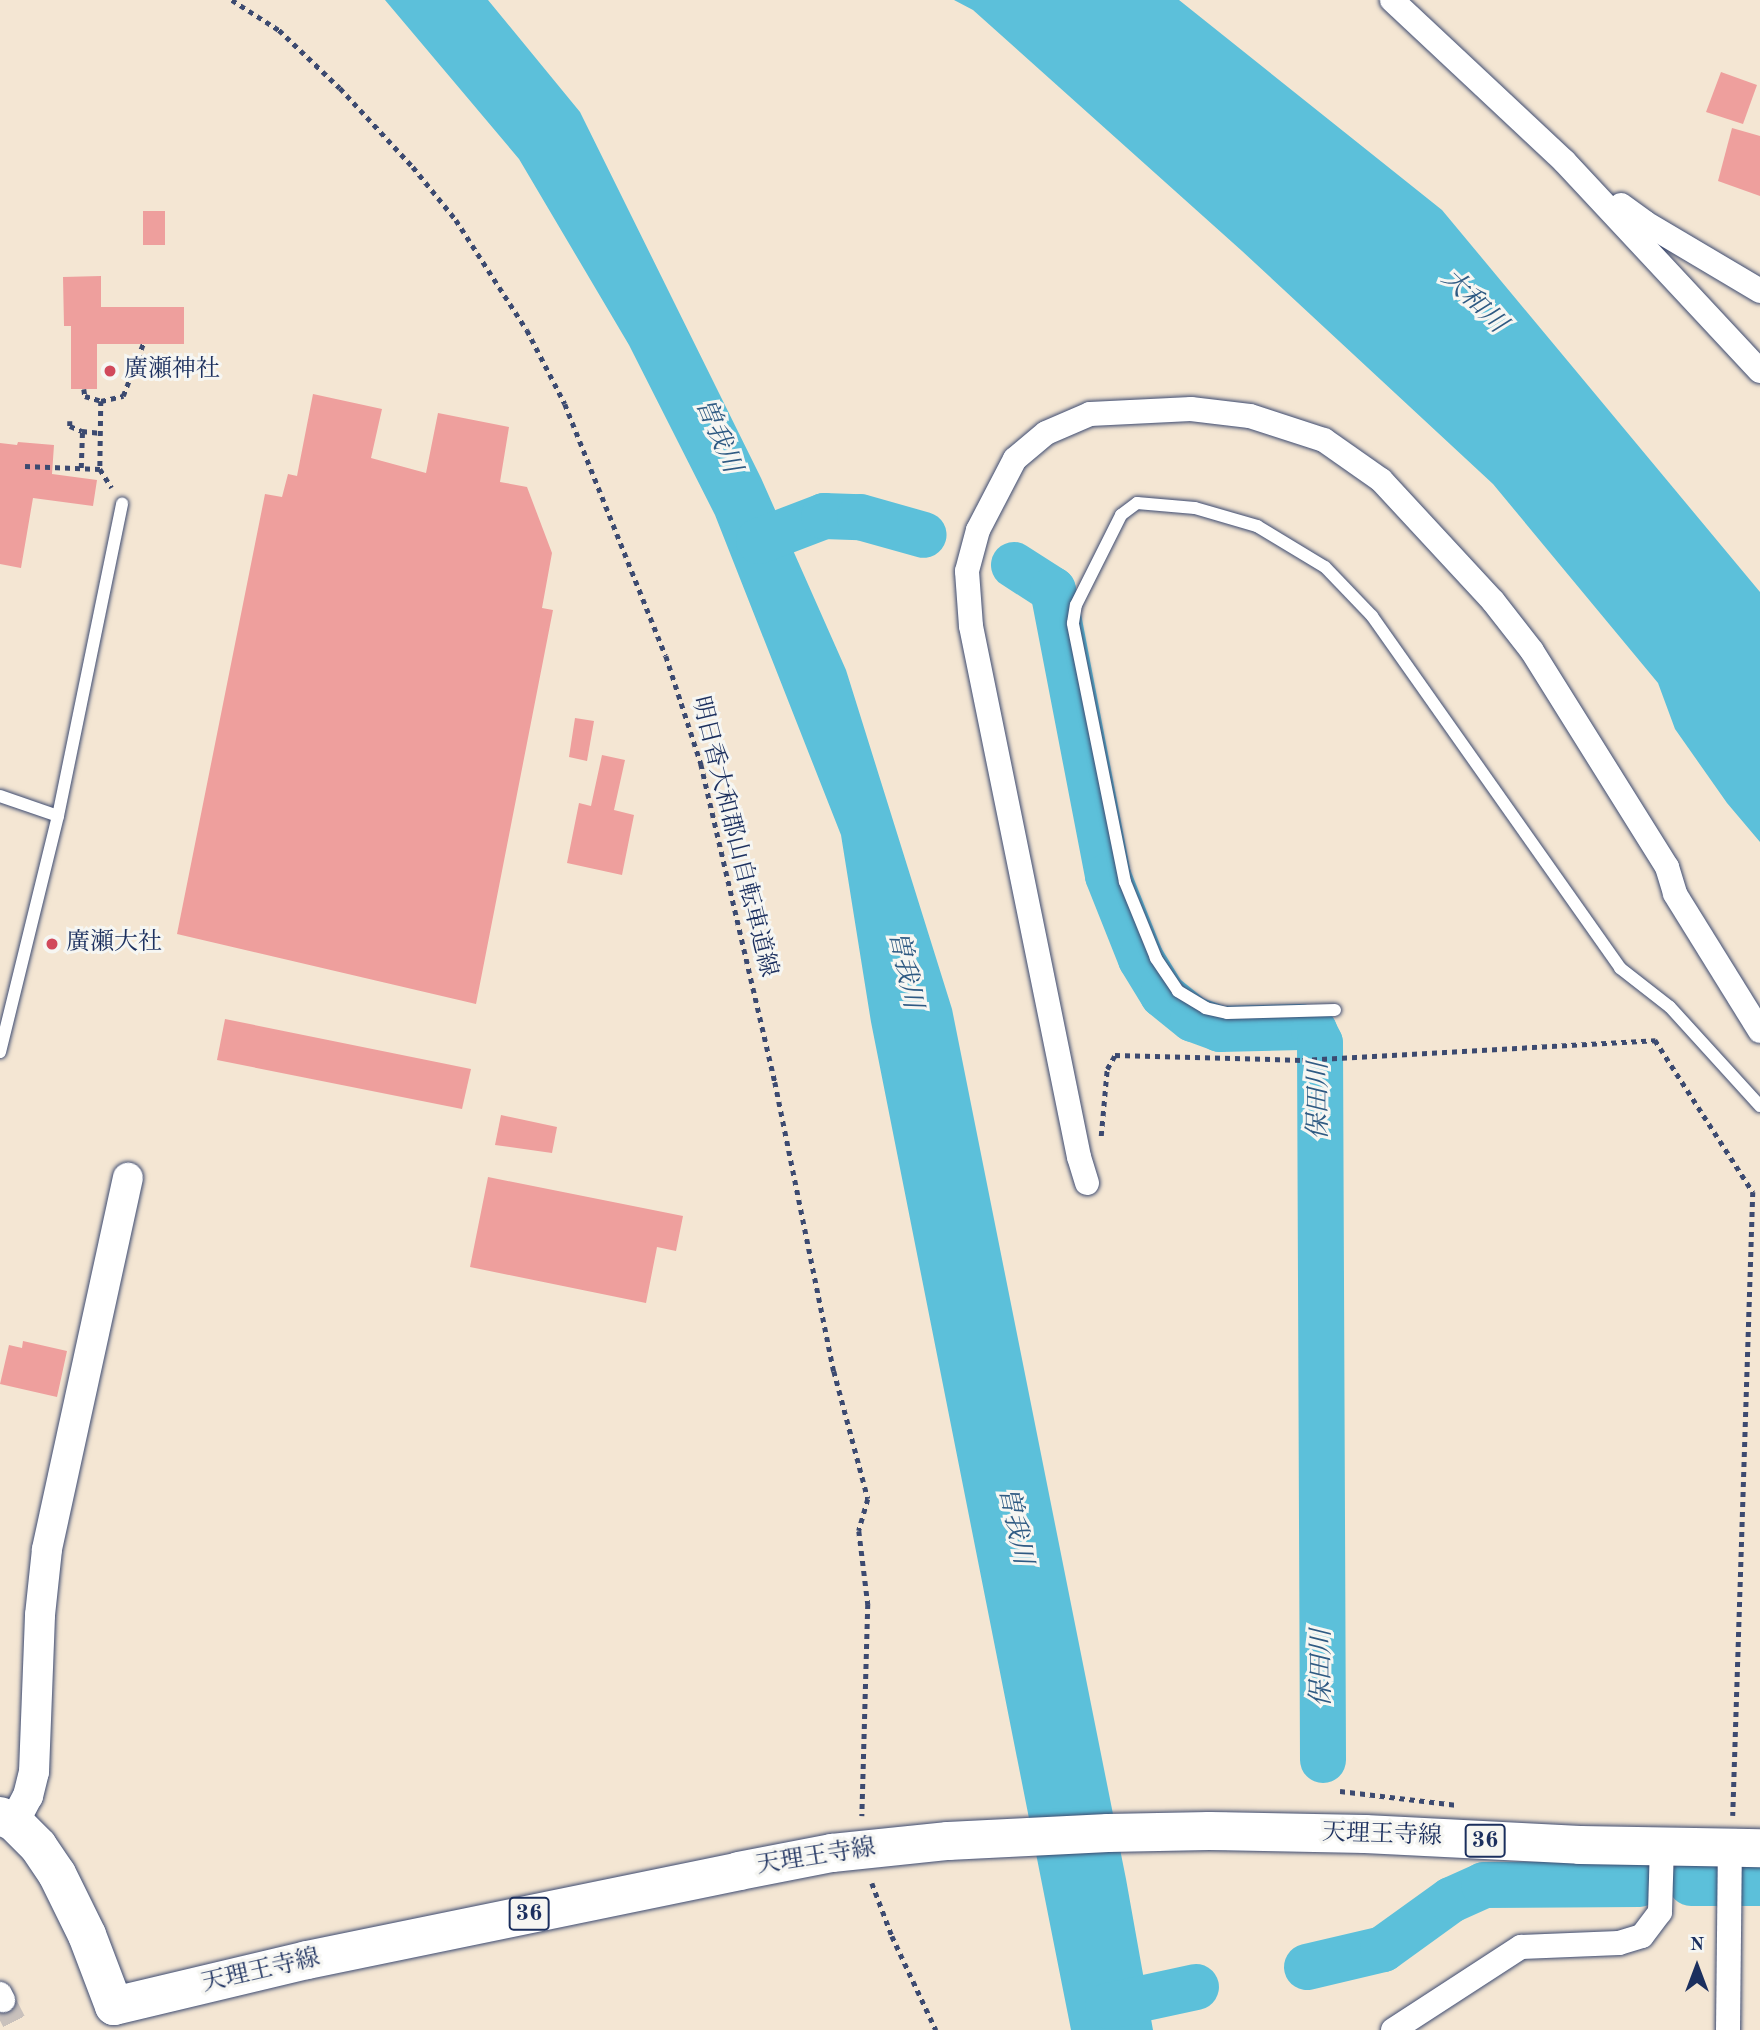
<!DOCTYPE html>
<meta charset="utf-8">
<style>
body{margin:0}
#map{position:relative;width:1760px;height:2030px;overflow:hidden;background:#f4e6d3;font-family:"Old Standard TT","Noto Serif JP",serif}
div>[style]{position:absolute}
.water>*{inset:0;background:#5cc0da}
.river>*{height:46px;margin:-23px;padding:0 23px;transform-origin:23px;border-radius:23px;background:#5cc0da}
.building>*{inset:0;background:#ee9f9d}
.minor-tunnel>*{height:24px;margin-top:-12px;transform-origin:0;background:repeating-linear-gradient(90deg,#c9c1bc 0 24px,transparent 0 36px)}
.path>*{height:4.5px;margin-top:-2.25px;transform-origin:0;background:repeating-linear-gradient(90deg,#3c4a70 0 5px,transparent 0 10px)}
.roads{filter:drop-shadow(0 0 2px #3c4a70) drop-shadow(0 0 2px #3c4a70)}
.service>*{height:12px;margin:-6px;padding:0 6px;transform-origin:6px;border-radius:6px;background:#fff}
.minor>*{height:24px;margin:-12px;padding:0 12px;transform-origin:12px;border-radius:12px;background:#fff}
.tertiary>*{height:30px;margin:-15px;padding:0 15px;transform-origin:15px;border-radius:15px;background:#fff}
.primary>*{height:38px;margin:-19px;padding:0 19px;transform-origin:19px;border-radius:19px;background:#fff}
.dots>*{width:19px;height:19px;translate:-50% -50%;box-sizing:border-box;border:4px solid #f6f6f2;border-radius:50%}
span{translate:-50% -50%;white-space:nowrap;text-align:center;line-height:1.15;-webkit-text-stroke:6px #f6f6f2;paint-order:stroke}
.shield-label span{padding:2px 5px;background:#f6f6f2;border:2px solid;border-radius:5px;-webkit-text-stroke-width:0}
.shield-label{font-size:23px;color:#1b2f5e;font-weight:700}
.poi-label{font-size:24px;color:#1b2f5e}
.left{translate:0 -50%;text-align:left}
.street-label{font-size:24px;color:#1b2f5e}
.water-label{font-size:26px;color:#2e5a83;font-style:italic}
.north{position:absolute;left:1662px;top:1932px;width:70px;height:70px;-webkit-text-stroke:5px #f6f6f2;paint-order:stroke;rotate:0deg;font-size:19px;font-weight:700;line-height:28px;text-align:center;color:#1b2f5e}
.north::after{content:'';display:block;margin:auto;width:24px;height:32px;background:#1b2f5e;clip-path:polygon(50% 0,100% 100%,50% 72%,0 100%)}
</style>
<div id="map">
<div class="water">
<i style="clip-path:polygon(385px 0,488px 0,580px 112px,761px 478px,846px 670px,952px 1009px,1126px 1879px,1153px 2030px,1071px 2030px,871px 1022px,841px 835px,715px 515px,629px 345px,519px 159px)"></i>
<i style="clip-path:polygon(954px 0,1179px 0,1442px 210px,1760px 592px,1760px 842px,1727px 803px,1675px 729px,1658px 683px,1493px 484px,1242px 251px,973px 10px)"></i>
</div>
<div class="river">
<i style="left:759px;top:541px;width:70px;rotate:-21deg"></i>
<i style="left:824px;top:516px;width:36px;rotate:2deg"></i>
<i style="left:860px;top:517px;width:66px;rotate:15.7deg"></i>
<i style="left:1014px;top:565px;width:46px;rotate:32.7deg"></i>
<i style="left:1053px;top:590px;width:291px;rotate:79.1deg"></i>
<i style="left:1108px;top:876px;width:89px;rotate:68.3deg"></i>
<i style="left:1141px;top:959px;width:42px;rotate:58.6deg"></i>
<i style="left:1163px;top:995px;width:38px;rotate:39deg"></i>
<i style="left:1193px;top:1019px;width:29px;rotate:20deg"></i>
<i style="left:1220px;top:1029px;width:81px;rotate:-1.4deg"></i>
<i style="left:1301px;top:1027px;width:14px;rotate:17deg"></i>
<i style="left:1314px;top:1031px;width:13px;rotate:63deg"></i>
<i style="left:1320px;top:1043px;width:717px;rotate:89.76deg"></i>
<i style="left:1691px;top:1883px;width:69px"></i>
<i style="left:1307px;top:1967px;width:78px;rotate:-13.3deg"></i>
<i style="left:1383px;top:1949px;width:84px;rotate:-35.8deg"></i>
<i style="left:1451px;top:1900px;width:36px;rotate:-24deg"></i>
<i style="left:1484px;top:1885px;width:156px;rotate:-0.4deg"></i>
<i style="left:1108px;top:2006px;width:90px;rotate:-12.2deg"></i>
</div>
<div class="building">
<i style="clip-path:polygon(1721px 72px,1757px 85px,1743px 124px,1706px 112px)"></i>
<i style="clip-path:polygon(1732px 128px,1760px 136px,1760px 196px,1718px 181px)"></i>
<i style="clip-path:polygon(143px 211px,165px 211px,165px 245px,143px 245px)"></i>
<i style="clip-path:polygon(101px 276px,101px 307px,184px 307px,184px 344px,97px 344px,97px 389px,71px 389px,71px 326px,64px 326px,63px 277px)"></i>
<i style="clip-path:polygon(313px 394px,382px 409px,371px 458px,426px 473px,438px 413px,509px 427px,500px 482px,527px 487px,552px 553px,542px 608px,553px 610px,476px 1004px,177px 934px,265px 494px,282px 497px,288px 474px,297px 476px)"></i>
<i style="clip-path:polygon(18px 442px,54px 445px,52px 474px,97px 480px,93px 506px,33px 498px,21px 568px,0 564px,0 443px,17px 445px)"></i>
<i style="clip-path:polygon(575px 718px,594px 721px,587px 761px,569px 757px)"></i>
<i style="clip-path:polygon(602px 755px,625px 760px,614px 810px,634px 815px,622px 875px,567px 863px,579px 803px,591px 806px)"></i>
<i style="clip-path:polygon(225px 1019px,471px 1069px,462px 1109px,217px 1060px)"></i>
<i style="clip-path:polygon(501px 1115px,557px 1127px,552px 1153px,495px 1145px)"></i>
<i style="clip-path:polygon(488px 1177px,683px 1216px,676px 1251px,657px 1247px,646px 1303px,470px 1267px)"></i>
<i style="clip-path:polygon(23px 1341px,67px 1351px,57px 1397px,0 1384px,9px 1345px,22px 1348px)"></i>
</div>
<div class="minor-tunnel">
<i style="left:3px;top:2000px;width:34px;rotate:63deg"></i>
</div>
<div class="path">
<i style="left:232px;top:0;width:56px;rotate:32.6deg"></i>
<i style="left:279px;top:30px;width:84px;rotate:43.6deg"></i>
<i style="left:340px;top:88px;width:108px;rotate:47.3deg"></i>
<i style="left:413px;top:167px;width:68px;rotate:50.9deg"></i>
<i style="left:456px;top:220px;width:131px;rotate:57.2deg"></i>
<i style="left:527px;top:330px;width:83px;rotate:62.8deg"></i>
<i style="left:565px;top:404px;width:271px;rotate:68.2deg"></i>
<i style="left:666px;top:656px;width:114px;rotate:72deg"></i>
<i style="left:701px;top:764px;width:326px;rotate:76.9deg"></i>
<i style="left:775px;top:1082px;width:295px;rotate:78.5deg"></i>
<i style="left:834px;top:1371px;width:132px;rotate:75.1deg"></i>
<i style="left:868px;top:1499px;width:33px;rotate:106deg"></i>
<i style="left:859px;top:1531px;width:74px;rotate:83deg"></i>
<i style="left:868px;top:1604px;width:212px;rotate:91.6deg"></i>
<i style="left:84px;top:389px;width:7px;rotate:82deg"></i>
<i style="left:85px;top:396px;width:17px;rotate:17deg"></i>
<i style="left:101px;top:401px;width:68px;rotate:90.8deg"></i>
<i style="left:100px;top:469px;width:22px;rotate:58deg"></i>
<i style="left:101px;top:401px;width:23px;rotate:-13deg"></i>
<i style="left:123px;top:396px;width:56px;rotate:-69deg"></i>
<i style="left:70px;top:421px;width:5px;rotate:90deg"></i>
<i style="left:70px;top:426px;width:13px;rotate:23deg"></i>
<i style="left:82px;top:431px;width:19px;rotate:6deg"></i>
<i style="left:25px;top:466px;width:75px;rotate:2.3deg"></i>
<i style="left:81px;top:468px;width:37px;rotate:-88deg"></i>
<i style="left:1101px;top:1136px;width:67px;rotate:-84.9deg"></i>
<i style="left:1107px;top:1069px;width:16px;rotate:-60deg"></i>
<i style="left:1115px;top:1055px;width:187px;rotate:1.5deg"></i>
<i style="left:1302px;top:1060px;width:354px;rotate:-3.2deg"></i>
<i style="left:1655px;top:1040px;width:181px;rotate:57.2deg"></i>
<i style="left:1753px;top:1192px;width:624px;rotate:91.84deg"></i>
<i style="left:1340px;top:1791px;width:118px;rotate:6.8deg"></i>
<i style="left:872px;top:1883px;width:57px;rotate:69.3deg"></i>
<i style="left:892px;top:1936px;width:104px;rotate:64.9deg"></i>
</div>
<div class="roads">
<div class="service">
<i style="left:0;top:796px;width:61px;rotate:19deg"></i>
<i style="left:1335px;top:1010px;width:108px;rotate:178.4deg"></i>
<i style="left:1227px;top:1013px;width:22px;rotate:-167deg"></i>
<i style="left:1206px;top:1008px;width:33px;rotate:-149deg"></i>
<i style="left:1178px;top:991px;width:40px;rotate:-124deg"></i>
<i style="left:1156px;top:958px;width:82px;rotate:-112.2deg"></i>
<i style="left:1125px;top:882px;width:264px;rotate:-101.4deg"></i>
<i style="left:1073px;top:623px;width:18px;rotate:-81deg"></i>
<i style="left:1076px;top:605px;width:101px;rotate:-63.4deg"></i>
<i style="left:1121px;top:515px;width:20px;rotate:-37deg"></i>
<i style="left:1137px;top:503px;width:58px;rotate:4.9deg"></i>
<i style="left:1195px;top:508px;width:65px;rotate:16.2deg"></i>
<i style="left:1257px;top:526px;width:79px;rotate:31.1deg"></i>
<i style="left:1325px;top:567px;width:68px;rotate:46.2deg"></i>
<i style="left:1372px;top:616px;width:431px;rotate:54.8deg"></i>
<i style="left:1620px;top:968px;width:63px;rotate:38deg"></i>
<i style="left:1670px;top:1007px;width:134px;rotate:47.7deg"></i>
<i style="left:0;top:1052px;width:243px;rotate:-76.2deg"></i>
<i style="left:58px;top:816px;width:319px;rotate:-78.4deg"></i>
</div>
<div class="minor">
<i style="left:1392px;top:0;width:236px;rotate:43.1deg"></i>
<i style="left:1564px;top:161px;width:287px;rotate:47deg"></i>
<i style="left:1621px;top:205px;width:29px;rotate:36deg"></i>
<i style="left:1644px;top:222px;width:135px;rotate:30.7deg"></i>
<i style="left:1087px;top:1183px;width:27px;rotate:-107deg"></i>
<i style="left:1079px;top:1157px;width:542px;rotate:-101.5deg"></i>
<i style="left:971px;top:626px;width:55px;rotate:-94.2deg"></i>
<i style="left:967px;top:571px;width:42px;rotate:-75deg"></i>
<i style="left:978px;top:530px;width:80px;rotate:-62.5deg"></i>
<i style="left:1015px;top:459px;width:40px;rotate:-40deg"></i>
<i style="left:1046px;top:433px;width:48px;rotate:-23.4deg"></i>
<i style="left:1090px;top:414px;width:101px;rotate:-2.8deg"></i>
<i style="left:1191px;top:409px;width:59px;rotate:6.8deg"></i>
<i style="left:1250px;top:416px;width:78px;rotate:18deg"></i>
<i style="left:1324px;top:440px;width:70px;rotate:35.1deg"></i>
<i style="left:1381px;top:480px;width:165px;rotate:47.2deg"></i>
<i style="left:1493px;top:601px;width:63px;rotate:52deg"></i>
<i style="left:1532px;top:651px;width:255px;rotate:58deg"></i>
<i style="left:1667px;top:867px;width:28px;rotate:73deg"></i>
<i style="left:1675px;top:894px;width:161px;rotate:58.2deg"></i>
<i style="left:0;top:1994px;width:7px;rotate:63deg"></i>
<i style="left:1393px;top:2030px;width:153px;rotate:-33deg"></i>
<i style="left:1521px;top:1947px;width:98px;rotate:-2.3deg"></i>
<i style="left:1619px;top:1943px;width:24px;rotate:-17deg"></i>
<i style="left:1642px;top:1936px;width:30px;rotate:-53deg"></i>
<i style="left:1660px;top:1912px;width:66px;rotate:-88.3deg"></i>
<i style="left:1728px;top:2030px;width:182px;rotate:-89.4deg"></i>
</div>
<div class="tertiary">
<i style="left:14px;top:1822px;width:30px;rotate:-62deg"></i>
<i style="left:28px;top:1796px;width:25px;rotate:-76deg"></i>
<i style="left:34px;top:1772px;width:157px;rotate:-87.8deg"></i>
<i style="left:40px;top:1615px;width:66px;rotate:-83.9deg"></i>
<i style="left:47px;top:1549px;width:380px;rotate:-77.7deg"></i>
</div>
<div class="primary">
<i style="left:0;top:1816px;width:15px;rotate:23deg"></i>
<i style="left:14px;top:1822px;width:34px;rotate:45deg"></i>
<i style="left:38px;top:1846px;width:34px;rotate:56deg"></i>
<i style="left:57px;top:1874px;width:68px;rotate:63.8deg"></i>
<i style="left:87px;top:1935px;width:76px;rotate:69.2deg"></i>
<i style="left:114px;top:2006px;width:198px;rotate:-13.4deg"></i>
<i style="left:307px;top:1960px;width:441px;rotate:-11.6deg"></i>
<i style="left:739px;top:1871px;width:95px;rotate:-11deg"></i>
<i style="left:832px;top:1853px;width:117px;rotate:-5.9deg"></i>
<i style="left:948px;top:1841px;width:160px;rotate:-2.9deg"></i>
<i style="left:1108px;top:1833px;width:101px;rotate:-1.1deg"></i>
<i style="left:1209px;top:1831px;width:156px;rotate:1.1deg"></i>
<i style="left:1365px;top:1834px;width:215px;rotate:2.9deg"></i>
<i style="left:1580px;top:1845px;width:180px;rotate:1deg"></i>
</div>
</div>
<div class="dots">
<i style="left:110px;top:371px;background:#d1495b"></i>
<i style="left:52px;top:944px;background:#d1495b"></i>
</div>
<div class="shield-label">
<span style="left:1485px;top:1841px">36</span>
<span style="left:529px;top:1914px">36</span>
</div>
<div class="poi-label">
<span class="left" style="left:124px;top:371px">廣瀬神社</span>
<span class="left" style="left:66px;top:944px">廣瀬大社</span>
</div>
<div class="street-label">
<span style="left:733px;top:837px;rotate:76deg">明日香大和郡山自転車道線</span>
<span style="left:1382px;top:1836px;rotate:2deg">天理王寺線</span>
<span style="left:816px;top:1858px;rotate:-9deg">天理王寺線</span>
<span style="left:261px;top:1972px;rotate:-13deg">天理王寺線</span>
</div>
<div class="water-label">
<span style="left:1473px;top:302px;rotate:44deg">大和川</span>
<span style="left:717px;top:436px;rotate:67deg">曽我川</span>
<span style="left:904px;top:970px;rotate:78deg">曽我川</span>
<span style="left:1320px;top:1101px;rotate:-90deg">保田川</span>
<span style="left:1014px;top:1526px;rotate:78deg">曽我川</span>
<span style="left:1323px;top:1668px;rotate:-90deg">保田川</span>
</div>
<div class="north">N</div>
</div>
